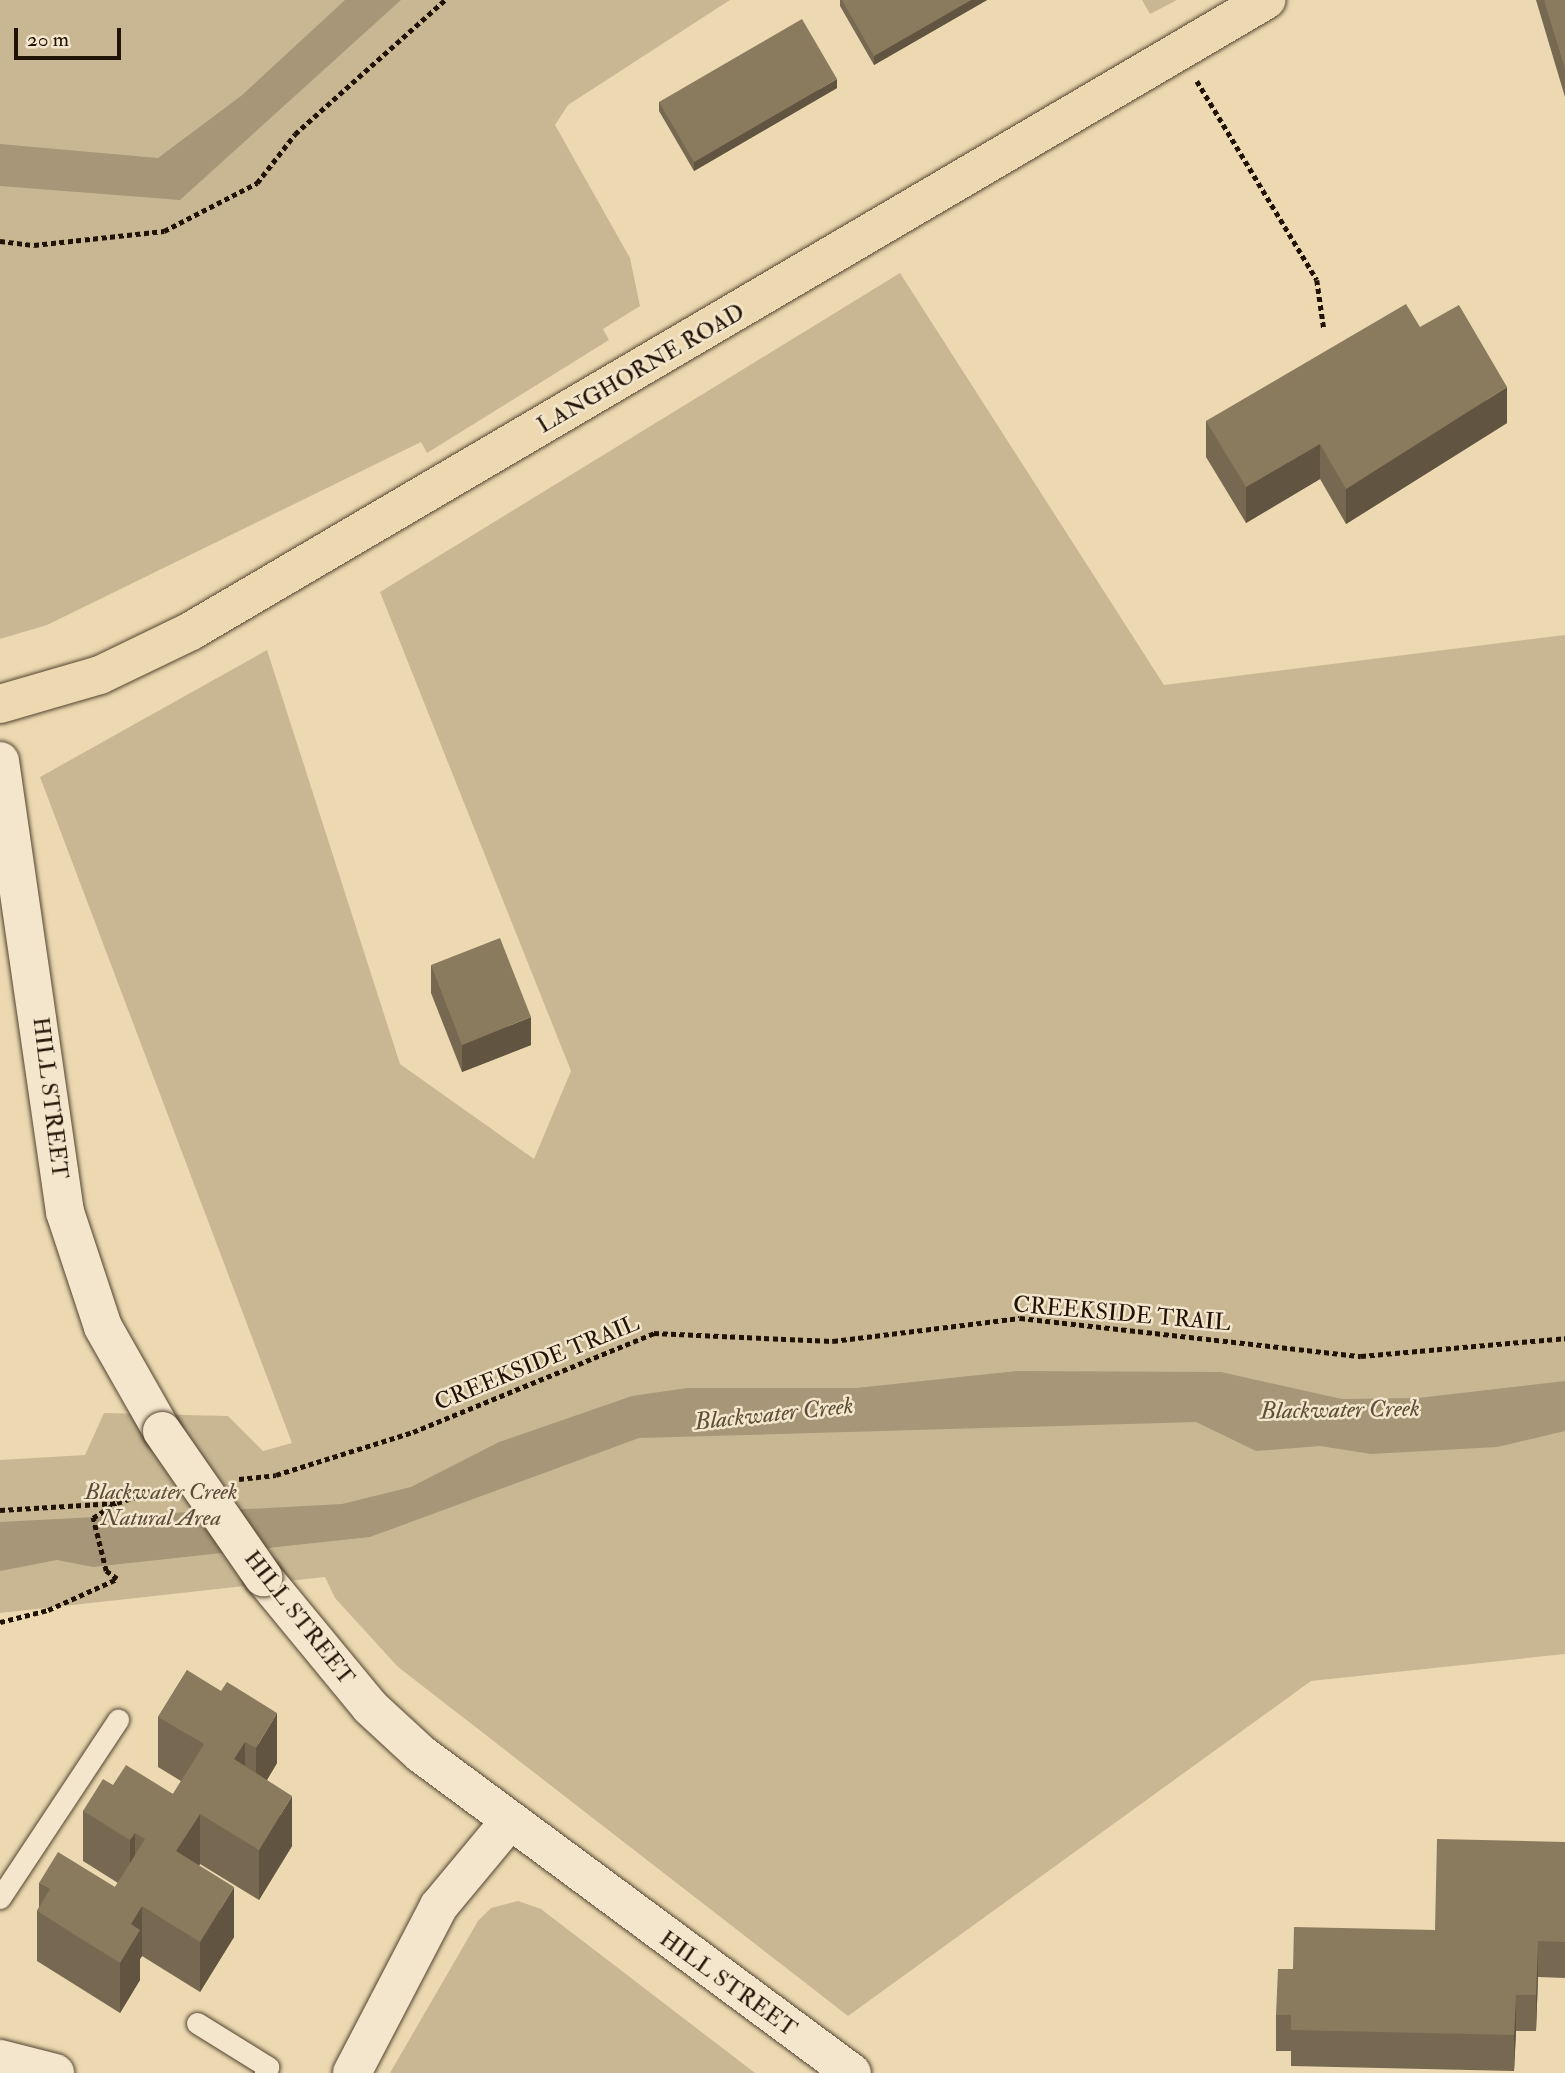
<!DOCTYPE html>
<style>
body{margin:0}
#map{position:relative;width:1565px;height:2073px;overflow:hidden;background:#ecd9b1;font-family:"IM FELL Double Pica",serif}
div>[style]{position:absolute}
.green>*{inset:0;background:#c9b794}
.water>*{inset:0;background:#a79677}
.path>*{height:4.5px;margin-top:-2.25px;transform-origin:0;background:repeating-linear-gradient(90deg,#201305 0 5px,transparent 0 8.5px)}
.roads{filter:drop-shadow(0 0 2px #534430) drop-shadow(0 0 2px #534430)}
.service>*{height:21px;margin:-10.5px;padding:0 10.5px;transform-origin:10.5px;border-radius:10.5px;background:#f3e6cc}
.minor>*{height:38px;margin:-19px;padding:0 19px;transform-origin:19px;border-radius:19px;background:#f3e6cc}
.tertiary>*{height:38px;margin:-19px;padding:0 19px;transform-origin:19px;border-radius:19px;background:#f3e6cc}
.primary>*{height:38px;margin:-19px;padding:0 19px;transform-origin:19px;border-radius:19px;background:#ecd9b1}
.bridges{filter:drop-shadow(0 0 2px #534430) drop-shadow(0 0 2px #534430)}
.tertiary-bridge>*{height:38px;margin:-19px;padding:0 19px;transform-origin:19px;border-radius:19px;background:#f3e6cc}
.wall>*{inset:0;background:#776951}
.shaded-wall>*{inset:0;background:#615542}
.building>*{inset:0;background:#8a7a5e}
span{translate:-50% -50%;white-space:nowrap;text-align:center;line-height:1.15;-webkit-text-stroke:5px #f3e6cc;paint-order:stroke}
.street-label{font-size:23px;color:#201305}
.park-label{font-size:23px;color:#5b4c37;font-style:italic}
.water-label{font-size:24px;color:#5d4e38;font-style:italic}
.scale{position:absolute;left:14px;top:28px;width:107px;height:32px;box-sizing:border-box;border:4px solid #201305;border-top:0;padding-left:9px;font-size:21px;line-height:24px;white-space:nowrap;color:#201305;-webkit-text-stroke:5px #f3e6cc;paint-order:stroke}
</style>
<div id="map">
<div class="green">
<i style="clip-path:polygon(0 0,730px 0,568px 105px,555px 125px,630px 258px,640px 306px,603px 329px,609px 340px,427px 453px,421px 442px,47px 625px,0 639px)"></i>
<i style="clip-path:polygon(1142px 0,1177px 0,1150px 14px)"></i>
<i style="clip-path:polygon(900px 273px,1164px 685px,1565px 635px,1565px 1654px,1311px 1681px,848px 2016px,398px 1667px,335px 1598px,325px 1577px,0 1613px,0 1460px,85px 1455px,104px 1413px,228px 1416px,263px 1451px,292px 1443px,40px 777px,267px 650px,400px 1064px,534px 1159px,571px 1071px,380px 592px)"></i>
<i style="clip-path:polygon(518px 1901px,541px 1909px,755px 2073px,390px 2073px,478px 1921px,491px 1908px)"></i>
</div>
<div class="water">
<i style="clip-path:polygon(345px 0,401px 0,180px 200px,0 186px,0 144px,158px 158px,241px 96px)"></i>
<i style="clip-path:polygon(1017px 1371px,1221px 1372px,1342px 1399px,1418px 1398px,1565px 1381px,1565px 1431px,1497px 1447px,1371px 1454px,1320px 1446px,1256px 1451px,1196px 1422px,639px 1438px,370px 1537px,93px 1567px,57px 1560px,0 1571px,0 1522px,342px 1504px,411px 1487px,499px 1442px,632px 1396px,687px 1388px,856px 1388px)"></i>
</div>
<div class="path">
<i style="left:1197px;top:81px;width:232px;rotate:58.9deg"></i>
<i style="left:1317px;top:280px;width:49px;rotate:81.9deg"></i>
<i style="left:0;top:241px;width:34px;rotate:7deg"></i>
<i style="left:34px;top:245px;width:131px;rotate:-6.1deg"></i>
<i style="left:164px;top:231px;width:105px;rotate:-27.3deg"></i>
<i style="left:257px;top:183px;width:62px;rotate:-52.2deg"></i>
<i style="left:295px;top:134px;width:201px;rotate:-41.8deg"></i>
<i style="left:239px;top:1479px;width:37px;rotate:-6deg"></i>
<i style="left:276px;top:1475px;width:144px;rotate:-17.4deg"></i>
<i style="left:413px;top:1432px;width:261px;rotate:-22.3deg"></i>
<i style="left:654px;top:1333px;width:179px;rotate:2.6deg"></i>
<i style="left:833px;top:1341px;width:188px;rotate:-7deg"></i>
<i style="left:1020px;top:1318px;width:343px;rotate:6.4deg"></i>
<i style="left:1361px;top:1356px;width:205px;rotate:-5deg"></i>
<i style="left:0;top:1510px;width:117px;rotate:-3.4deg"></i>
<i style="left:117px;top:1503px;width:42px;rotate:-18deg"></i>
<i style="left:0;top:1622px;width:49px;rotate:-14deg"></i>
<i style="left:48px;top:1610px;width:76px;rotate:-24.2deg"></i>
<i style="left:117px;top:1579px;width:14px;rotate:-144deg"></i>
<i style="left:106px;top:1571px;width:55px;rotate:-103.8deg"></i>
<i style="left:93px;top:1518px;width:27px;rotate:-33deg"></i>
</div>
<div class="roads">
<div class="service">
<i style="left:0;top:1898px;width:214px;rotate:-56.5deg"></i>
<i style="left:197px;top:2023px;width:84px;rotate:31.8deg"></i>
<i style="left:268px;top:2067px;width:7px;rotate:117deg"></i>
</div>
<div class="minor">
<i style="left:0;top:2059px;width:57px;rotate:14.3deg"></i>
<i style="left:352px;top:2073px;width:188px;rotate:-62.5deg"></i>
<i style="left:439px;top:1906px;width:108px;rotate:-50.3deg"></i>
</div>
<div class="tertiary">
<i style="left:0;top:761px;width:456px;rotate:81.8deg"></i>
<i style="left:65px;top:1212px;width:121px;rotate:71.7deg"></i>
<i style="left:103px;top:1327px;width:120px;rotate:60.4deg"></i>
<i style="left:263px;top:1577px;width:168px;rotate:50.5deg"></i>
<i style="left:370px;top:1707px;width:69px;rotate:42.7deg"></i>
<i style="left:421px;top:1754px;width:536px;rotate:36.51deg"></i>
</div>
<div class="primary">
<i style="left:0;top:704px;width:104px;rotate:-16.2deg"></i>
<i style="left:100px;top:675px;width:101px;rotate:-25.8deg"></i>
<i style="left:191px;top:631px;width:1247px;rotate:-30.41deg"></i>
</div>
</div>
<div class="bridges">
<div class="tertiary-bridge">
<i style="left:162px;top:1431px;width:178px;rotate:55.3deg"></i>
</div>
</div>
<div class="wall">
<i style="clip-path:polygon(840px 0,987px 0,874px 65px,840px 6px)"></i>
<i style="clip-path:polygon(1536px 0,1565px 0,1565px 97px)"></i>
<i style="clip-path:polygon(837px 88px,694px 171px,659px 111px,659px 102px)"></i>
<i style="clip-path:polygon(1420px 327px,1507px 423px,1346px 524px,1320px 479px,1246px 523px,1206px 457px,1206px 421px)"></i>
<i style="clip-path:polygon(431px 965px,531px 1045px,462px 1072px,431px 993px)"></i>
<i style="clip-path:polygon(187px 1670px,277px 1763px,267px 1780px,292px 1846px,259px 1900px,200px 1864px,199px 1865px,234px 1937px,200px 1992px,142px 1956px,140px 1959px,140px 1980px,120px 2013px,37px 1961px,37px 1911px,39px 1907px,39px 1883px,115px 1887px,118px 1883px,83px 1861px,83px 1811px,113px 1785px,173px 1794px,181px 1781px,158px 1767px,158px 1717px)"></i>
<i style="clip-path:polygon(1565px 1842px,1565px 1978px,1538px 1977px,1536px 2031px,1516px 2031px,1514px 2071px,1291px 2066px,1291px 2051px,1276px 2051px,1276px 2015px,1293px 1969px,1435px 1930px)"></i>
</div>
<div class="shaded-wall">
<i style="clip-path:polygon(971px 0,987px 0,874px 65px,874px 56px)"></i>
<i style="clip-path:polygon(837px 79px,837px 88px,694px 171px,694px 162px)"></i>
<i style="clip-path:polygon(1507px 387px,1507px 423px,1346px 524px,1346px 489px)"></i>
<i style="clip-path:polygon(1320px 444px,1320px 479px,1246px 523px,1246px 487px)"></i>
<i style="clip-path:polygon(531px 1017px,531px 1045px,462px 1072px,462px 1045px)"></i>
<i style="clip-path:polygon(277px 1713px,277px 1763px,256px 1798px,256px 1748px)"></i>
<i style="clip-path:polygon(245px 1742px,245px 1792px,234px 1759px)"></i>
<i style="clip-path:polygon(292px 1796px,292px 1846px,259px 1900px,259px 1850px)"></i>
<i style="clip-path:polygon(200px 1814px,200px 1864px,176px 1901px,176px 1851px)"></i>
<i style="clip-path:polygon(135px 1833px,135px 1883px,130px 1890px,130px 1840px)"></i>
<i style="clip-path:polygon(234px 1887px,234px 1937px,200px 1992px,200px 1942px)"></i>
<i style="clip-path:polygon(142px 1906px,142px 1956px,140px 1959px,140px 1980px,120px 2013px,120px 1963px,131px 1924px)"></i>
<i style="clip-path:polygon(1538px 1941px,1538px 1977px,1536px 2031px,1536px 1995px)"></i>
<i style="clip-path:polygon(1516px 1995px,1516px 2031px,1514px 2071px,1514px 2035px)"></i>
</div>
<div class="building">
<i style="clip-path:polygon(842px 0,971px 0,874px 56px)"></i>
<i style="clip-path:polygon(1544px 0,1565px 0,1565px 69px)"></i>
<i style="clip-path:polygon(802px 19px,837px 79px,694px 162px,659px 102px)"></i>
<i style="clip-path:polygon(1406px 304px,1420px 327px,1459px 305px,1507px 387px,1346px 489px,1320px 444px,1246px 487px,1206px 421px)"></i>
<i style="clip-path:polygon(500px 938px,531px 1017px,462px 1045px,431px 965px)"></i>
<i style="clip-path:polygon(187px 1670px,221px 1691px,227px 1682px,277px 1713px,256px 1748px,245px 1742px,234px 1759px,292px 1796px,259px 1850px,200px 1814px,176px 1851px,234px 1887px,200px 1942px,142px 1906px,131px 1924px,140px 1930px,120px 1963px,37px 1911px,50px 1889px,39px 1883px,58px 1852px,115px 1887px,145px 1839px,135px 1833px,130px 1840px,83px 1811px,103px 1779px,113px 1785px,126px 1765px,173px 1794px,204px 1744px,158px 1717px)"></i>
<i style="clip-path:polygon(1437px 1839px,1565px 1842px,1565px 1942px,1538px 1941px,1536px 1995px,1516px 1995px,1514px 2035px,1291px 2030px,1291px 2015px,1276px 2015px,1278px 1969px,1293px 1969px,1294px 1927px,1435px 1930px)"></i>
</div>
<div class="street-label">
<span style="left:641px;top:369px;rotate:-30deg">LANGHORNE ROAD</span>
<span style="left:50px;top:1098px;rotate:83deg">HILL STREET</span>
<span style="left:1122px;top:1314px;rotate:5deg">CREEKSIDE TRAIL</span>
<span style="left:537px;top:1363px;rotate:-22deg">CREEKSIDE TRAIL</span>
<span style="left:299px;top:1618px;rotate:52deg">HILL STREET</span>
<span style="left:728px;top:1984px;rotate:36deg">HILL STREET</span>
</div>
<div class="park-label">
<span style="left:161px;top:1505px">Blackwater Creek<br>Natural Area</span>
</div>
<div class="water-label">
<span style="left:1340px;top:1410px;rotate:-1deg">Blackwater Creek</span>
<span style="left:774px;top:1414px;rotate:-6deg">Blackwater Creek</span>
</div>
<div class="scale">20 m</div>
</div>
